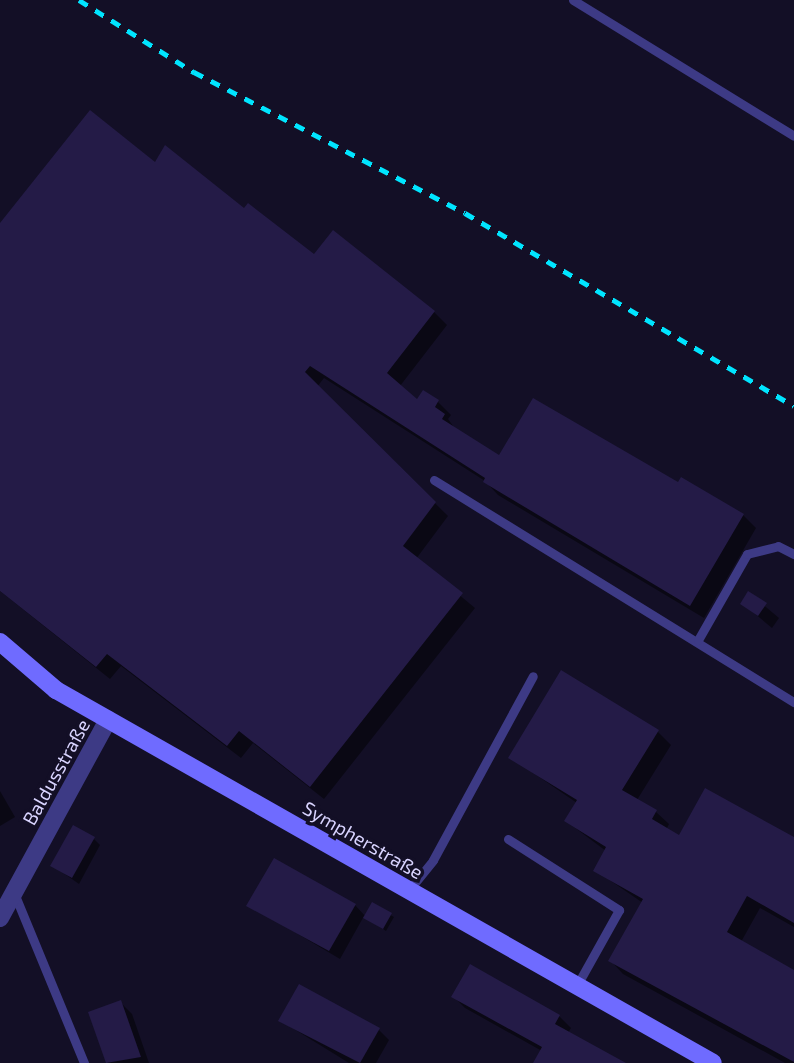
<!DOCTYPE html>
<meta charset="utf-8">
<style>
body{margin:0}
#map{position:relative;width:794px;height:1063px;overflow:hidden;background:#130f26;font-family:"Exo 2",sans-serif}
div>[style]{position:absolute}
.shadow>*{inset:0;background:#0007}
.building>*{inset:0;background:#241b47}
.lane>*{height:9px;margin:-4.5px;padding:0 4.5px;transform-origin:4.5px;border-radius:4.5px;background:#3d3a85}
.street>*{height:18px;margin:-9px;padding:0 9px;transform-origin:9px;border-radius:9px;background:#3d3a85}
.secondary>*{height:18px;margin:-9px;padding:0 9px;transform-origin:9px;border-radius:9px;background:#6f6bff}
.rail>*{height:5px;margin-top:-2.5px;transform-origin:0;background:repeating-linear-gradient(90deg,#00e5ff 0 10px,transparent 0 19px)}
span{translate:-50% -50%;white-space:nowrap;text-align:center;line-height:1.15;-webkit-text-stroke:7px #130f26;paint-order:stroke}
.street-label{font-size:19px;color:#d9d4ff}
</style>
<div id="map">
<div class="shadow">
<i style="clip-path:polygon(155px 164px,245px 210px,314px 257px,434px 312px,447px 325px,400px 386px,418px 401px,423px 392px,438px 402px,451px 415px,448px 419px,456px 430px,500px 457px,679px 485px,743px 515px,756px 528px,704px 618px,498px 495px,485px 481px,324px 378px,317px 387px,448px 516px,416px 559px,475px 608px,324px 799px,253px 743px,241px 758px,121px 666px,110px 679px,0 591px,0 226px)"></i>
<i style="clip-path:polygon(749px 593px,779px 618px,772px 628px,742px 603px)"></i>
<i style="clip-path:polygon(562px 673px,658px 732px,671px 745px,637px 800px,656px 812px,669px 824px,666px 830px,679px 838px,794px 839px,794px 927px,760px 908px,741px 942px,794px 972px,794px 1063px,785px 1063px,623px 974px,611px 961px,643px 903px,595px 870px,606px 851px,566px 821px,577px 803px,510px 757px)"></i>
<i style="clip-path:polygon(0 791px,15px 817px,0 826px)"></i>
<i style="clip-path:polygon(94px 839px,100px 845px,79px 884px,52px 865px)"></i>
<i style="clip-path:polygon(249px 905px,355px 905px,366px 917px,373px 905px,394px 917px,386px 931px,364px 916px,340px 959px)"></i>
<i style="clip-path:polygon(454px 997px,559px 1016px,571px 1028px,568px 1033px,622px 1063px,535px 1063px,542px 1051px,465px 1008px)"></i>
<i style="clip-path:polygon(120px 1002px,132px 1014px,149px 1063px,108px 1063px,90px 1013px)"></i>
<i style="clip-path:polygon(281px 1021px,379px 1030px,389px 1040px,376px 1063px,349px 1063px)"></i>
</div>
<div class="building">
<i style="clip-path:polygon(90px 110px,155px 162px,165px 145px,244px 208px,248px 203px,314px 254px,333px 230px,435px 311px,387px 373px,417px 399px,423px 390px,439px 400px,435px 407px,445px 414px,442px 419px,499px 455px,533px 398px,678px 482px,681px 477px,744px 514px,690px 606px,483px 482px,485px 478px,310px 366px,305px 372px,436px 502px,403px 546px,463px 593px,310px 787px,239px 731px,227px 746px,107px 654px,96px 667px,0 591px,0 223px)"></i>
<i style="clip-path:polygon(748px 591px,767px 603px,758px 616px,740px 604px)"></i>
<i style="clip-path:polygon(561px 670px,659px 730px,622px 790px,657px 810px,652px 819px,679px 835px,705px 788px,794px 837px,794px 923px,747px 896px,727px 932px,794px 970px,794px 1062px,608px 961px,643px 899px,593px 871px,606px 847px,564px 821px,577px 800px,508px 758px)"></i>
<i style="clip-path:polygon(73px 825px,95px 837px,72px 878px,50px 866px)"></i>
<i style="clip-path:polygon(274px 858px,356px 904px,329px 951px,246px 906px)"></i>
<i style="clip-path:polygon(372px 902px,392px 913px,383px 929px,363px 918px)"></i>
<i style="clip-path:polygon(470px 964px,560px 1015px,555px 1024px,626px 1063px,533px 1063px,542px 1047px,451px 997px)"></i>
<i style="clip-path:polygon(299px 984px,380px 1028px,360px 1063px,278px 1021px)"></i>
<i style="clip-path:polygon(121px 1000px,141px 1057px,106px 1063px,88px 1012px)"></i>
</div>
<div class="lane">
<i style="left:573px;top:0;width:259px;rotate:31.6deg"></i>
<i style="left:434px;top:480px;width:423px;rotate:31.7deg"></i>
<i style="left:698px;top:640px;width:99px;rotate:-60.3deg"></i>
<i style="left:747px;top:554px;width:32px;rotate:-14deg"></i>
<i style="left:778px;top:546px;width:18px;rotate:27deg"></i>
<i style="left:508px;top:839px;width:132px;rotate:32.6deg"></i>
<i style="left:619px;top:910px;width:86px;rotate:119.2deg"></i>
<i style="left:409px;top:890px;width:38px;rotate:-51deg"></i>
<i style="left:433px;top:860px;width:209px;rotate:-61.5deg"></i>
<i style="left:14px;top:893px;width:184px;rotate:67.6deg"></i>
</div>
<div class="street">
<i style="left:0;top:918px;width:226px;rotate:-61.4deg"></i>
</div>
<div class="secondary">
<i style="left:0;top:642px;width:74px;rotate:40.6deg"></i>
<i style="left:56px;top:690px;width:755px;rotate:29.58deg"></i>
</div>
<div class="rail">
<i style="left:79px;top:0;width:136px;rotate:32.1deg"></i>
<i style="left:194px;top:72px;width:305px;rotate:27.5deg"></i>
<i style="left:465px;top:213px;width:381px;rotate:30.4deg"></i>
</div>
<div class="street-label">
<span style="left:56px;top:772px;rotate:-61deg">Baldusstraße</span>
<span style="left:363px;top:840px;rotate:30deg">Sympherstraße</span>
</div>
</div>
